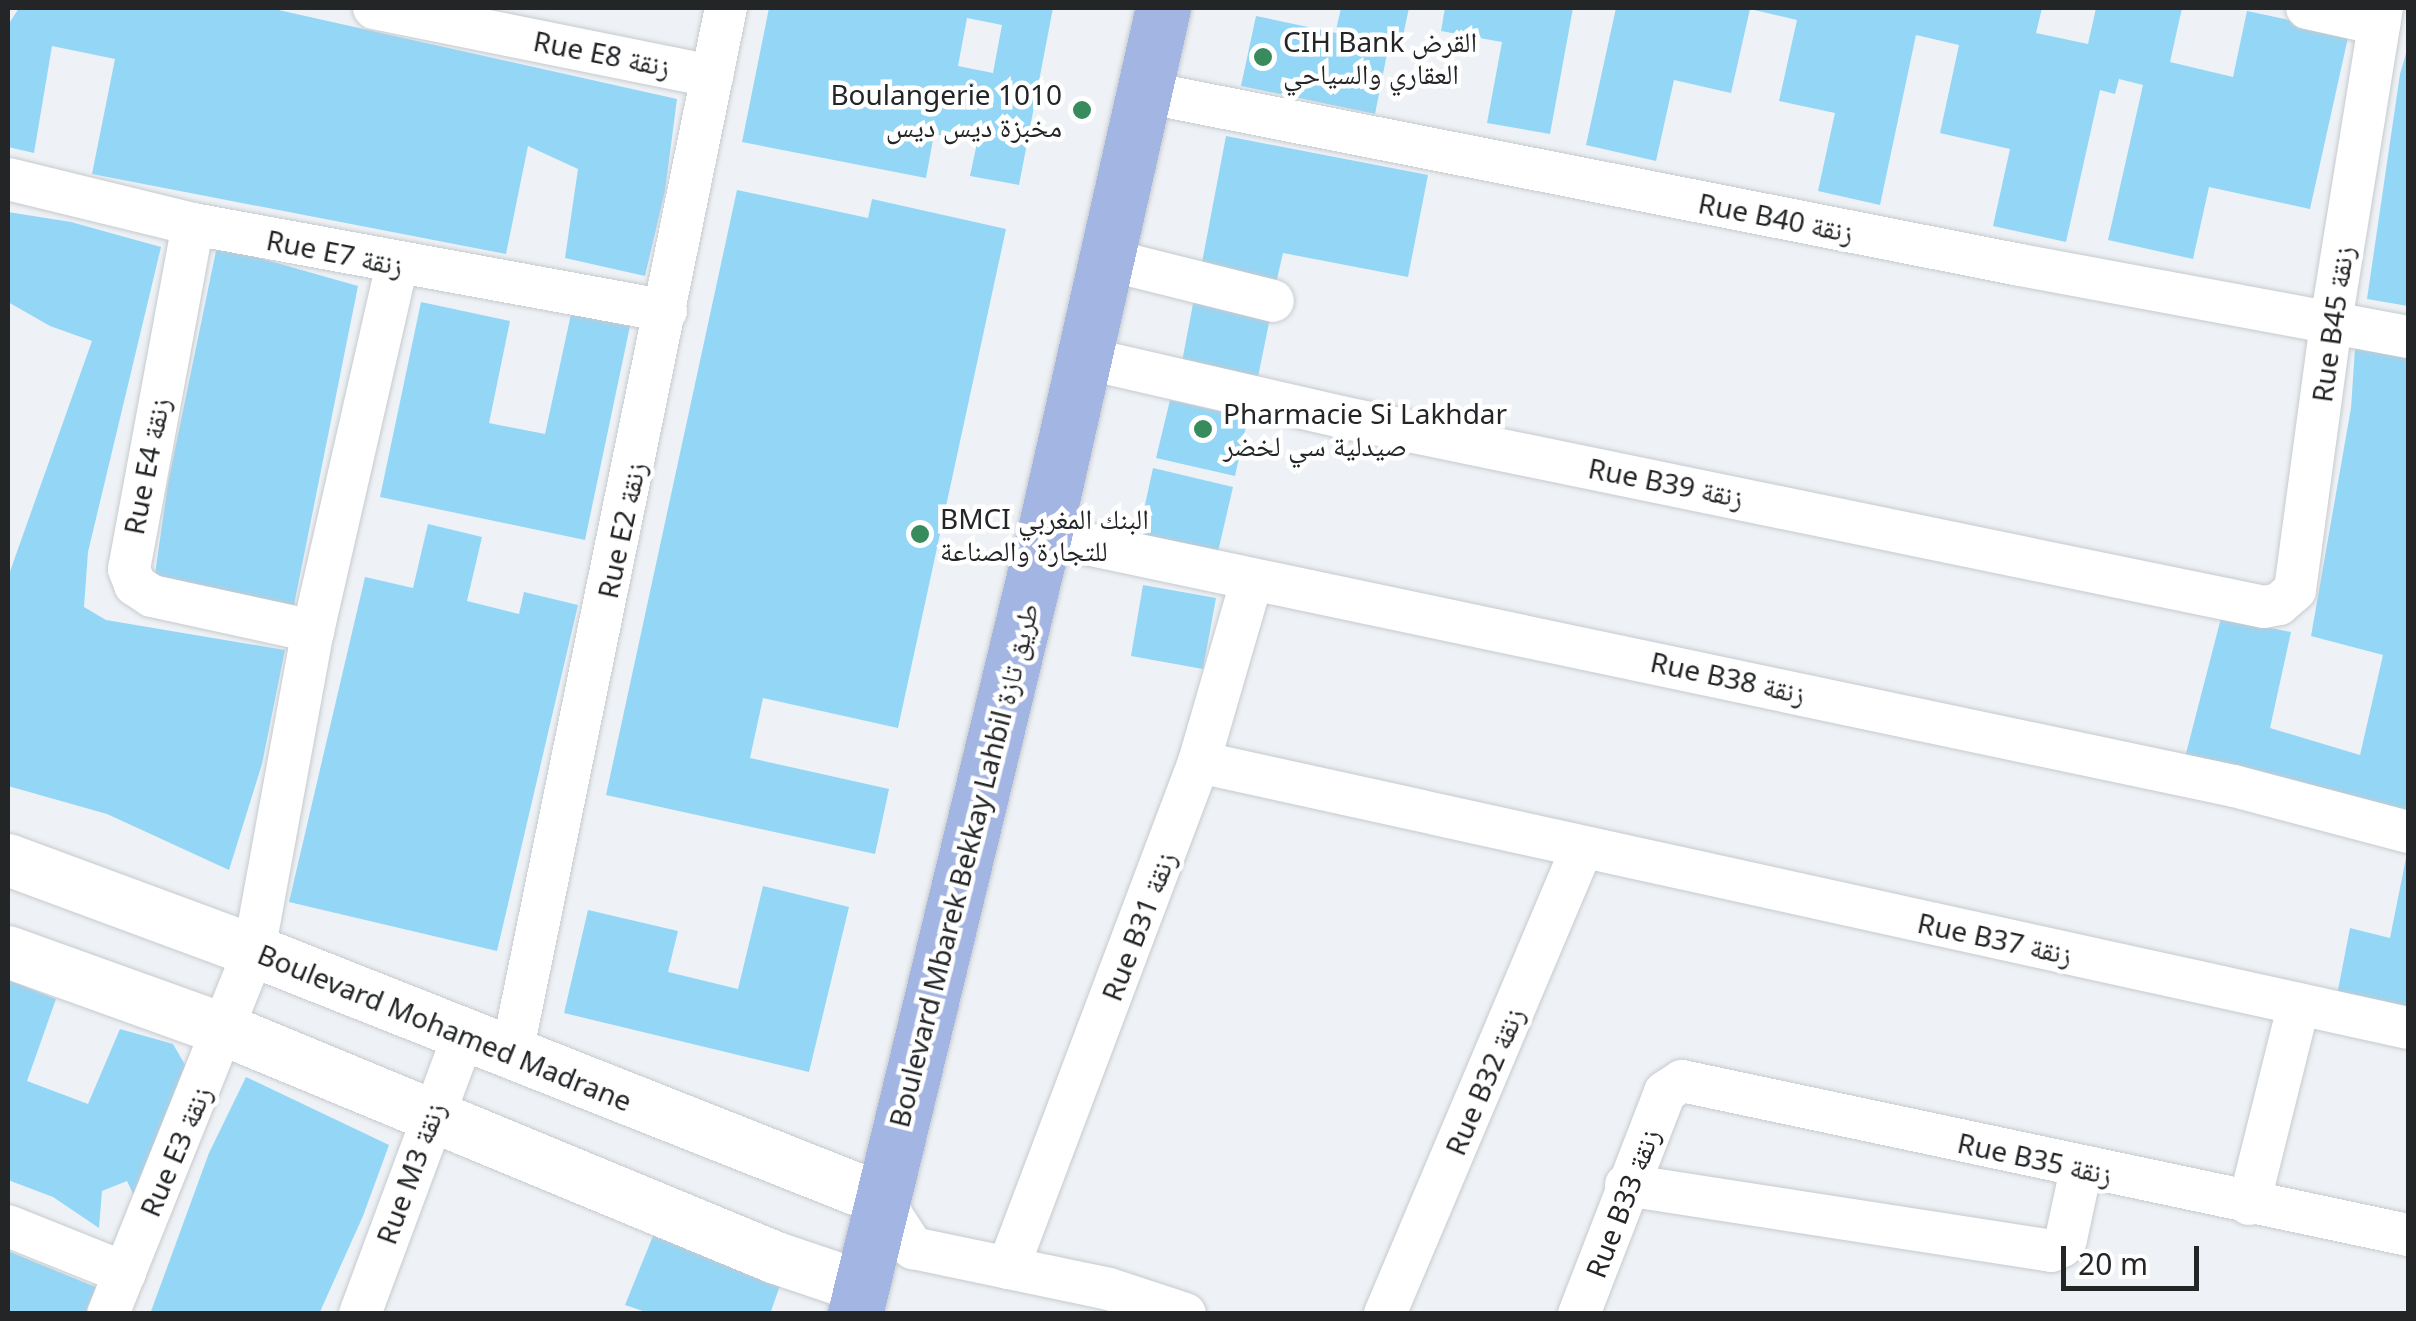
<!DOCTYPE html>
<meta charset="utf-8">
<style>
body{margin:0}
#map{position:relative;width:2416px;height:1321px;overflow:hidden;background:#eef2f6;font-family:"Noto Sans","Noto Naskh Arabic",sans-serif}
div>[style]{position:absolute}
.building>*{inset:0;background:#94d6f6}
.roads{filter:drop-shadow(0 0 2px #c6cace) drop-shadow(0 0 2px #c6cace)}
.minor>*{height:42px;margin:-21px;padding:0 21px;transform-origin:21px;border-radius:21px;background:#fff}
.tertiary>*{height:52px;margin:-26px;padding:0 26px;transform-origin:26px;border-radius:26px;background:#fff}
.primary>*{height:55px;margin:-27.5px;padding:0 27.5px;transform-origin:27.5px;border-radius:27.5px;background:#a3b5e2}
.dots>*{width:28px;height:28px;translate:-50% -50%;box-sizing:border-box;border:5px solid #fff;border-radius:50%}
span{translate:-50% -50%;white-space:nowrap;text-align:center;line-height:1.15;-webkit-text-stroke:9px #fff;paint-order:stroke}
.poi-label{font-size:28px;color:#232527}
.left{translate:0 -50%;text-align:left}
.right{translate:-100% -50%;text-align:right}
.street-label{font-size:28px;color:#232527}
.frame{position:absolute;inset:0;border:10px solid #232527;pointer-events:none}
.scale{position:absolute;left:2061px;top:1246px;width:138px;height:45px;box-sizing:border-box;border:5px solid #232527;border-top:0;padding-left:12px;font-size:30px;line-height:35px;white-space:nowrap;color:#232527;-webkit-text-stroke:8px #fff;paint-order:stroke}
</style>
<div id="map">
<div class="building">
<i style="clip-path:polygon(19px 8px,274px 9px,677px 99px,665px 191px,645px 276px,565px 258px,578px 169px,528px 146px,506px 254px,92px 174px,115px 59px,52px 46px,34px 153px,8px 147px,8px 25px)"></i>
<i style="clip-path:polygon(evenodd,769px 8px,1053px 8px,1019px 185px,970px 176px,977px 143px,934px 134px,926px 178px,742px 142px,769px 8px,967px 18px,1002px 25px,993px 73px,958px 66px,967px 18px)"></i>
<i style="clip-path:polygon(1341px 8px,1409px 8px,1401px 45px,1336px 30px)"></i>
<i style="clip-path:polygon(1445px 8px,1573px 8px,1550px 134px,1487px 123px,1502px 42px,1441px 31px)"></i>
<i style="clip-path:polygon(1616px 8px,2042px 8px,2036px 33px,2088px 44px,2096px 8px,2182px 8px,2170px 62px,2233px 77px,2247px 11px,2349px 33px,2310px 209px,2209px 187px,2193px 259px,2108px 240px,2143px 85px,2119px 79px,2115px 94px,2100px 90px,2066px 242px,1993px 226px,2010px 149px,1940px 133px,1959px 45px,1916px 35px,1880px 205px,1818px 191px,1835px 113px,1779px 101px,1797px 20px,1750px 9px,1731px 93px,1674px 80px,1656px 161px,1586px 145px)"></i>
<i style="clip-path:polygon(1256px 16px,1389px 44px,1375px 114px,1241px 86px)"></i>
<i style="clip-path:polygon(2408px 47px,2408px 306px,2367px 299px,2400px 74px)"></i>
<i style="clip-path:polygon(1226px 136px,1428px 175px,1408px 277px,1283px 253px,1275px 288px,1200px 273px)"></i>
<i style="clip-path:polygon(737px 190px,868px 218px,872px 199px,1006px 229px,898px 728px,763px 698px,750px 758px,889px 789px,875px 854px,606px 795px)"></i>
<i style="clip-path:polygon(8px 212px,71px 222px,161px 247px,88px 552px,84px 607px,106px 620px,285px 650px,262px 764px,229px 870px,107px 814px,8px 786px,8px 577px,92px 341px,50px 326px,8px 302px)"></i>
<i style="clip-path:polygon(217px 246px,358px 286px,293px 610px,154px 581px,168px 483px)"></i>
<i style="clip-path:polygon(1195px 293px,1272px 308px,1258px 377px,1182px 362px)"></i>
<i style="clip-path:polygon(421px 302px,510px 321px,489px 423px,545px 434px,571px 314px,630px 326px,585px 540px,380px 497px)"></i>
<i style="clip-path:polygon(2355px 348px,2408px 356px,2408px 820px,2183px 765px,2221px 618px,2291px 632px,2270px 728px,2360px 755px,2383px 655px,2311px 636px,2351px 408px)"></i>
<i style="clip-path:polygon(1170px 400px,1248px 418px,1235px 476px,1156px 458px)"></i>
<i style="clip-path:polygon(1153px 468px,1233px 487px,1214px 569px,1135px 551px)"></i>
<i style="clip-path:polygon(428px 524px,482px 537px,467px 601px,519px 614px,524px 592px,578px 605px,497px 951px,289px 902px,365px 577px,413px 588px)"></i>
<i style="clip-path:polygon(1143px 585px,1216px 598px,1203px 669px,1131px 656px)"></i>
<i style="clip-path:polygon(2407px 853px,2408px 1009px,2337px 995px,2350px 928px,2390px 938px)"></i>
<i style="clip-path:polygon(763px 886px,849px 907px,809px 1072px,564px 1013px,588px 910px,678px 931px,668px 972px,738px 989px)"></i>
<i style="clip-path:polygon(8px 980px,56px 999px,27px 1081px,88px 1104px,120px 1029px,173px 1044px,191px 1075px,138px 1204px,127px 1181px,102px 1191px,99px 1228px,53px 1197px,8px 1180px)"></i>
<i style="clip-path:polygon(246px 1077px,389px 1145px,363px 1216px,319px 1314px,150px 1314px,209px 1153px)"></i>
<i style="clip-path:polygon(655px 1231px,782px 1280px,770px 1314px,652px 1314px,625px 1305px)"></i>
<i style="clip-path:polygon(8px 1251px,98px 1288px,88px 1314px,8px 1314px)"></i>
</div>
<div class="roads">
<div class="minor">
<i style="left:374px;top:8px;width:345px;rotate:11.4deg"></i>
<i style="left:2307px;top:8px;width:74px;rotate:12.5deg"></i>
<i style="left:1144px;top:92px;width:893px;rotate:11.17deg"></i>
<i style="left:2020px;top:265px;width:395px;rotate:10.5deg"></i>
<i style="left:8px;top:179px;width:190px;rotate:13.7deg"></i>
<i style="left:193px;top:224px;width:481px;rotate:10.4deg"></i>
<i style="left:193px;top:224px;width:351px;rotate:100.5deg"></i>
<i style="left:129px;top:569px;width:17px;rotate:69deg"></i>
<i style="left:135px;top:585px;width:20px;rotate:33deg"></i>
<i style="left:152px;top:596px;width:165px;rotate:12.3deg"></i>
<i style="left:1105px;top:259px;width:173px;rotate:14deg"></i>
<i style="left:1084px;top:358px;width:264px;rotate:12.9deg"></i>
<i style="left:1341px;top:417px;width:942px;rotate:11.63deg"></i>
<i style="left:2264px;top:607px;width:15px;rotate:-11deg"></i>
<i style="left:2279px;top:604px;width:21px;rotate:-41deg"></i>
<i style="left:2295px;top:590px;width:270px;rotate:-82.3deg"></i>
<i style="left:2331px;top:322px;width:318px;rotate:-80.8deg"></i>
<i style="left:1044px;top:535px;width:1216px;rotate:11.91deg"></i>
<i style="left:2234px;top:786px;width:180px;rotate:14.8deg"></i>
<i style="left:1199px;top:762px;width:1238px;rotate:12.41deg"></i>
<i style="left:512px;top:1053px;width:1067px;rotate:-78.43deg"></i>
<i style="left:1626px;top:1185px;width:430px;rotate:8.8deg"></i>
<i style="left:2051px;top:1251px;width:12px;rotate:-24deg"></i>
<i style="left:2062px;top:1246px;width:8px;rotate:-60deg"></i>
<i style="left:2066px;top:1239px;width:72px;rotate:-77.9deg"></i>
<i style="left:881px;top:1199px;width:59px;rotate:56.9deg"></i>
<i style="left:913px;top:1248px;width:200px;rotate:11.8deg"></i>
<i style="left:1109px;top:1289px;width:80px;rotate:18.2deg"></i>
<i style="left:2249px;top:1204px;width:206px;rotate:-76deg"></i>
<i style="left:8px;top:1226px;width:126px;rotate:21.9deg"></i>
<i style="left:1008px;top:1268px;width:541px;rotate:-69.32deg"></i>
<i style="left:1199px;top:762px;width:190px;rotate:-73.8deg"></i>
<i style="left:108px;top:1314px;width:391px;rotate:-68.1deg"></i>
<i style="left:254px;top:951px;width:325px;rotate:-79.6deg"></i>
<i style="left:313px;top:631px;width:376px;rotate:-77.1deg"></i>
<i style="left:360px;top:1314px;width:299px;rotate:-69.6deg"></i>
<i style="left:1385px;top:1314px;width:506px;rotate:-67.08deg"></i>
<i style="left:1579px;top:1314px;width:238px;rotate:-68.8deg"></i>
<i style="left:1665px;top:1092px;width:20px;rotate:-33deg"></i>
<i style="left:1682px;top:1081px;width:742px;rotate:11.98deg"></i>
</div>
<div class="tertiary">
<i style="left:8px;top:860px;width:262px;rotate:20.3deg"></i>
<i style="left:254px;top:951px;width:674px;rotate:21.58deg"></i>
<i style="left:8px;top:952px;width:231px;rotate:19.8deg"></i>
<i style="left:225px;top:1030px;width:596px;rotate:22.48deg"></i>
<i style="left:776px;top:1258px;width:91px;rotate:18.6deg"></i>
</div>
<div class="primary">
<i style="left:855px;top:1314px;width:802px;rotate:-76.36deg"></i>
<i style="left:1044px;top:535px;width:540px;rotate:-77.28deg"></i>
</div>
</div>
<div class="dots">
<i style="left:1263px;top:57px;background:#388b5d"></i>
<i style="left:1082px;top:110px;background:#388b5d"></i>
<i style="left:1203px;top:429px;background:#388b5d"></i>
<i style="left:920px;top:534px;background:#388b5d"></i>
</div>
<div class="poi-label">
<span class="left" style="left:1283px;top:57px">CIH Bank القرض<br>العقاري والسياحي</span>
<span class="right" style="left:1062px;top:110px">Boulangerie 1010<br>مخبزة ديس ديس</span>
<span class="left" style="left:1223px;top:429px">Pharmacie Si Lakhdar<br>صيدلية سي لخضر</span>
<span class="left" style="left:940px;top:534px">BMCI البنك المغربي<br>للتجارة والصناعة</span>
</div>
<div class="street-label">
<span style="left:602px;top:53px;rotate:11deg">Rue E8 زنقة</span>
<span style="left:1776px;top:217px;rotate:11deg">Rue B40 زنقة</span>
<span style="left:335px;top:252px;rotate:11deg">Rue E7 زنقة</span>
<span style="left:2332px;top:324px;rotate:-82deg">Rue B45 زنقة</span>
<span style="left:146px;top:466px;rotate:-79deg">Rue E4 زنقة</span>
<span style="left:1666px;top:482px;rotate:11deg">Rue B39 زنقة</span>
<span style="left:621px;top:530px;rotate:-78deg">Rue E2 زنقة</span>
<span style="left:1728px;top:677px;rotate:12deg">Rue B38 زنقة</span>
<span style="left:963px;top:865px;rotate:-76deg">Boulevard Mbarek Bekkay Lahbil طريق تازة</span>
<span style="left:1138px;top:926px;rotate:-69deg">Rue B31 زنقة</span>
<span style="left:1995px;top:938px;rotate:12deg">Rue B37 زنقة</span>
<span style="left:445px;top:1027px;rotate:22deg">Boulevard Mohamed Madrane</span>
<span style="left:1484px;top:1081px;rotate:-67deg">Rue B32 زنقة</span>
<span style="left:175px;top:1151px;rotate:-67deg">Rue E3 زنقة</span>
<span style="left:2035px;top:1158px;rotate:12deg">Rue B35 زنقة</span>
<span style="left:410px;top:1173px;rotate:-70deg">Rue M3 زنقة</span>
<span style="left:1622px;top:1203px;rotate:-69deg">Rue B33 زنقة</span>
</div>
<div class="frame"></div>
<div class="scale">20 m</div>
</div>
